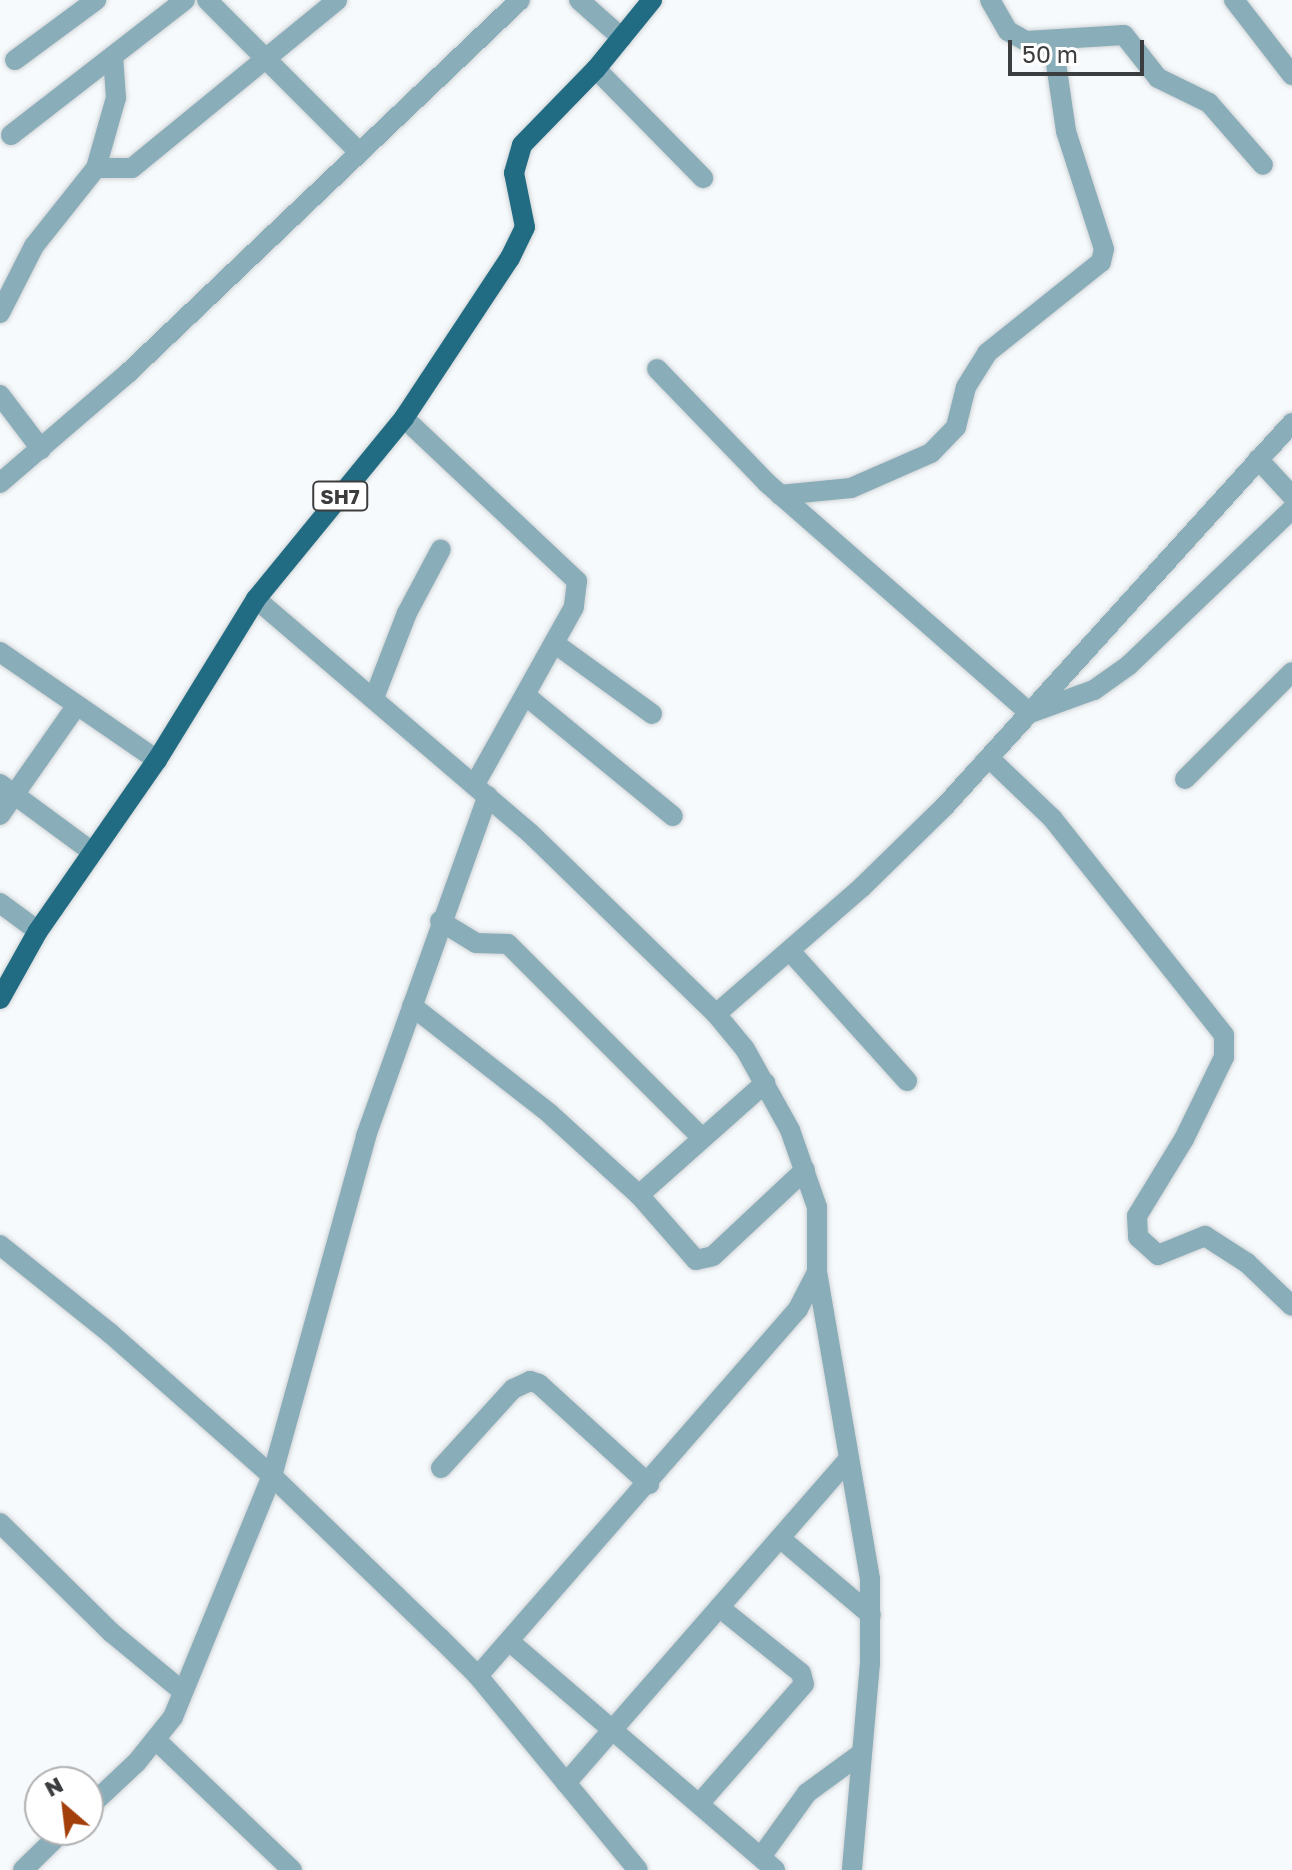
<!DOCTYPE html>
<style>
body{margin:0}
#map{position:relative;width:1292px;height:1870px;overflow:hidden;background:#f6fafc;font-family:"Golos Text",sans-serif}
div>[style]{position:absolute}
.roads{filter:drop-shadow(0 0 2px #d1d4d6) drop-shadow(0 0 2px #d1d4d6)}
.street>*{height:20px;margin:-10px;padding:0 10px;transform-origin:10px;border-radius:10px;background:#8aadba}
.primary>*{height:20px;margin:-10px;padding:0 10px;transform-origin:10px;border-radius:10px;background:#216c83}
span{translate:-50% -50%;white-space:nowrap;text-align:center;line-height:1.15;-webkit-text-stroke:6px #fff;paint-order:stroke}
.shield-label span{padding:2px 6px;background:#fff;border:2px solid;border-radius:6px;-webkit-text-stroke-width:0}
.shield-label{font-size:20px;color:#3c3d3e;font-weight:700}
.north{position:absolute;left:24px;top:1766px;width:80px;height:80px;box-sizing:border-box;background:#fff;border:2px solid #b1b1b2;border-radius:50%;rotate:332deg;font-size:22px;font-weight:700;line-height:32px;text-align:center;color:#3c3d3e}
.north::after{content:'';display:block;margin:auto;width:28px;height:36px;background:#a33f0a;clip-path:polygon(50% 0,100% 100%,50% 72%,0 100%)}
.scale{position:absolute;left:1008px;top:40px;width:136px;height:36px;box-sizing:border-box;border:4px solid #3c3d3e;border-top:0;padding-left:10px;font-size:24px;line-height:28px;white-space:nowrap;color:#3c3d3e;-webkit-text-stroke:6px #fff;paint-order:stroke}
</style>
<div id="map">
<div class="roads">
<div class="street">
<i style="left:207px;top:0;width:215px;rotate:45deg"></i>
<i style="left:579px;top:0;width:57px;rotate:41.5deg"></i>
<i style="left:990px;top:0;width:36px;rotate:60deg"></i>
<i style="left:1008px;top:31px;width:21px;rotate:29deg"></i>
<i style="left:1026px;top:41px;width:98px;rotate:-3.5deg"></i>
<i style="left:1124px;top:35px;width:55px;rotate:51.7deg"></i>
<i style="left:1158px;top:78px;width:57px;rotate:26.1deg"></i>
<i style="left:1209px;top:103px;width:82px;rotate:48.9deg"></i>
<i style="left:1234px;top:0;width:95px;rotate:52.3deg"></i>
<i style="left:15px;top:60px;width:101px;rotate:-36.5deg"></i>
<i style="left:596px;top:69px;width:153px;rotate:45.5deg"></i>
<i style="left:11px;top:135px;width:220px;rotate:-37.8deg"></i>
<i style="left:96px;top:168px;width:36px"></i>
<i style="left:132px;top:168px;width:265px;rotate:-39.3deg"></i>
<i style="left:0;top:313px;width:75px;rotate:-63.1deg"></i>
<i style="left:34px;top:246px;width:100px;rotate:-51.5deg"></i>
<i style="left:96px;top:168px;width:73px;rotate:-74.1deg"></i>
<i style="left:116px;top:98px;width:42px;rotate:-94.1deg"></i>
<i style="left:657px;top:369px;width:158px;rotate:46deg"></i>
<i style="left:767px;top:483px;width:349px;rotate:41.2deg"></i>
<i style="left:1030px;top:713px;width:68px;rotate:-19.8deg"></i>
<i style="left:1094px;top:690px;width:43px;rotate:-35.5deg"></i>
<i style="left:1129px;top:665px;width:226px;rotate:-43.7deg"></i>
<i style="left:0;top:395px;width:68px;rotate:52.8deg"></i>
<i style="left:404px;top:418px;width:238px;rotate:43.3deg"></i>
<i style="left:577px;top:581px;width:26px;rotate:97deg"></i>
<i style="left:574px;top:607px;width:203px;rotate:119.2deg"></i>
<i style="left:1258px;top:459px;width:50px;rotate:47.4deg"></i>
<i style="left:0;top:483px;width:169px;rotate:-40.7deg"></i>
<i style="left:128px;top:373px;width:541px;rotate:-43.58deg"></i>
<i style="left:780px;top:495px;width:71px;rotate:-5.6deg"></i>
<i style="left:851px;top:488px;width:87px;rotate:-23.6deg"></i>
<i style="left:931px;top:453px;width:36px;rotate:-46deg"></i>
<i style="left:956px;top:427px;width:41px;rotate:-76deg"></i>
<i style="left:966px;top:387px;width:40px;rotate:-58deg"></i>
<i style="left:987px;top:353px;width:146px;rotate:-38.6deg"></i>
<i style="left:1101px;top:262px;width:13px;rotate:-77deg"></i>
<i style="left:1104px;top:249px;width:124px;rotate:-107.9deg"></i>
<i style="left:1066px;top:131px;width:89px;rotate:-98.4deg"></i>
<i style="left:256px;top:599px;width:360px;rotate:40.5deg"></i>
<i style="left:530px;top:833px;width:260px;rotate:44.2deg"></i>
<i style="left:716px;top:1014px;width:45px;rotate:50.4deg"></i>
<i style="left:745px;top:1049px;width:93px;rotate:60.9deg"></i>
<i style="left:790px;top:1130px;width:82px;rotate:70.7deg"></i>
<i style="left:817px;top:1207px;width:65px;rotate:90deg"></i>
<i style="left:817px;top:1272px;width:42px;rotate:117.2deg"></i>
<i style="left:798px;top:1309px;width:487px;rotate:131.1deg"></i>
<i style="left:554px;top:643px;width:121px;rotate:35.9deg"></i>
<i style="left:0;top:652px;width:191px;rotate:34.5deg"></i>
<i style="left:525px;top:695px;width:191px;rotate:39.3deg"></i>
<i style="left:374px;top:698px;width:91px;rotate:-68.8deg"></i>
<i style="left:407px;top:613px;width:72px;rotate:-62deg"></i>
<i style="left:989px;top:758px;width:87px;rotate:43.6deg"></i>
<i style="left:1052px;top:818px;width:277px;rotate:51.6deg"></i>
<i style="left:1224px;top:1035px;width:22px;rotate:90deg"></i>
<i style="left:1224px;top:1057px;width:91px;rotate:116deg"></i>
<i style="left:1184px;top:1139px;width:90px;rotate:121.4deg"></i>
<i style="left:1137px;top:1216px;width:21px;rotate:87deg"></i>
<i style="left:1138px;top:1237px;width:27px;rotate:42deg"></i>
<i style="left:1158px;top:1255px;width:51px;rotate:-22deg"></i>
<i style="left:1205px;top:1236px;width:50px;rotate:32.7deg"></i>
<i style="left:1247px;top:1263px;width:62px;rotate:43.7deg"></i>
<i style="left:1185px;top:779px;width:151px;rotate:-45deg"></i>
<i style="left:0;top:784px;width:113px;rotate:36.4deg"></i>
<i style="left:0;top:815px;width:134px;rotate:-55deg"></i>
<i style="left:0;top:903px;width:47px;rotate:36.4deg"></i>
<i style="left:440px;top:921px;width:42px;rotate:31.4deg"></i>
<i style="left:476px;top:943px;width:32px;rotate:2deg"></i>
<i style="left:508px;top:944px;width:273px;rotate:45deg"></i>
<i style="left:790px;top:951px;width:175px;rotate:48deg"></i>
<i style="left:412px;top:1006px;width:175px;rotate:38deg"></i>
<i style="left:550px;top:1114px;width:120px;rotate:42.3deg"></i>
<i style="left:639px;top:1195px;width:86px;rotate:48.8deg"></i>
<i style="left:696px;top:1260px;width:17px;rotate:-13deg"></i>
<i style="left:713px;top:1256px;width:126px;rotate:-43.1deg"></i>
<i style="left:716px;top:1014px;width:194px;rotate:-41deg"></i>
<i style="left:862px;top:887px;width:116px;rotate:-44.3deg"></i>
<i style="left:945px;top:806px;width:517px;rotate:-47.82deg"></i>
<i style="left:639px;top:1195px;width:169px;rotate:-41.6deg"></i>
<i style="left:0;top:1245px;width:141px;rotate:38.7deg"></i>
<i style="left:110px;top:1333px;width:216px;rotate:41.4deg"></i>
<i style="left:272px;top:1476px;width:233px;rotate:44deg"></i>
<i style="left:440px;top:1638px;width:54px;rotate:45deg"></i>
<i style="left:478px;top:1676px;width:251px;rotate:50.5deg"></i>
<i style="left:817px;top:1272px;width:312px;rotate:80.2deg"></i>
<i style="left:870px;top:1579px;width:84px;rotate:90deg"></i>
<i style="left:870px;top:1663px;width:208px;rotate:95deg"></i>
<i style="left:441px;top:1468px;width:107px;rotate:-47.7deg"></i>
<i style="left:513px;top:1389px;width:19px;rotate:-25deg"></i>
<i style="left:530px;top:1381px;width:9px;rotate:18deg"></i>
<i style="left:539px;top:1384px;width:149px;rotate:42.3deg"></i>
<i style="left:0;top:1523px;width:157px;rotate:44.5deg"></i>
<i style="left:112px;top:1633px;width:91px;rotate:39.6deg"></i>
<i style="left:780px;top:1538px;width:119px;rotate:40.2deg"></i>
<i style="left:509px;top:1641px;width:351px;rotate:40.7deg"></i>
<i style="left:156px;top:1740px;width:188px;rotate:43.7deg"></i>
<i style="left:566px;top:1783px;width:430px;rotate:-48.9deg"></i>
<i style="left:699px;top:1804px;width:159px;rotate:-48.8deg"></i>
<i style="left:804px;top:1684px;width:11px;rotate:-105deg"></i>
<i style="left:801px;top:1673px;width:105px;rotate:-141.2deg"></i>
<i style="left:88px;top:1808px;width:67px;rotate:-43.2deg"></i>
<i style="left:137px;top:1762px;width:58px;rotate:-51.3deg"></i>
<i style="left:173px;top:1717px;width:261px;rotate:-67.7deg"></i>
<i style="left:272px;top:1476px;width:353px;rotate:-74.5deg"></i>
<i style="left:366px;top:1136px;width:361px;rotate:-70.3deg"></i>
<i style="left:761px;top:1857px;width:79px;rotate:-54.3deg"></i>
<i style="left:807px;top:1793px;width:64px;rotate:-36.2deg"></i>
<i style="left:23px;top:1870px;width:57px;rotate:-44.3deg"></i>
</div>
<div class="primary">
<i style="left:0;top:999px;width:78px;rotate:-60.8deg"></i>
<i style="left:38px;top:931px;width:208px;rotate:-55.2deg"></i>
<i style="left:157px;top:760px;width:189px;rotate:-58.4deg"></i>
<i style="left:256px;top:599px;width:234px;rotate:-50.7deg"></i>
<i style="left:404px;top:418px;width:192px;rotate:-56.5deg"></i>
<i style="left:510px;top:258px;width:34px;rotate:-64deg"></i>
<i style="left:525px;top:227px;width:55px;rotate:-101.5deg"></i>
<i style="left:514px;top:173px;width:29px;rotate:-74deg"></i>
<i style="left:522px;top:145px;width:106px;rotate:-45.8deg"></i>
<i style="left:596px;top:69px;width:89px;rotate:-50.9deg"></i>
</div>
</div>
<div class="shield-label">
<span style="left:340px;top:496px">SH7</span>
</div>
<div class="north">N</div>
<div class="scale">50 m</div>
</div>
